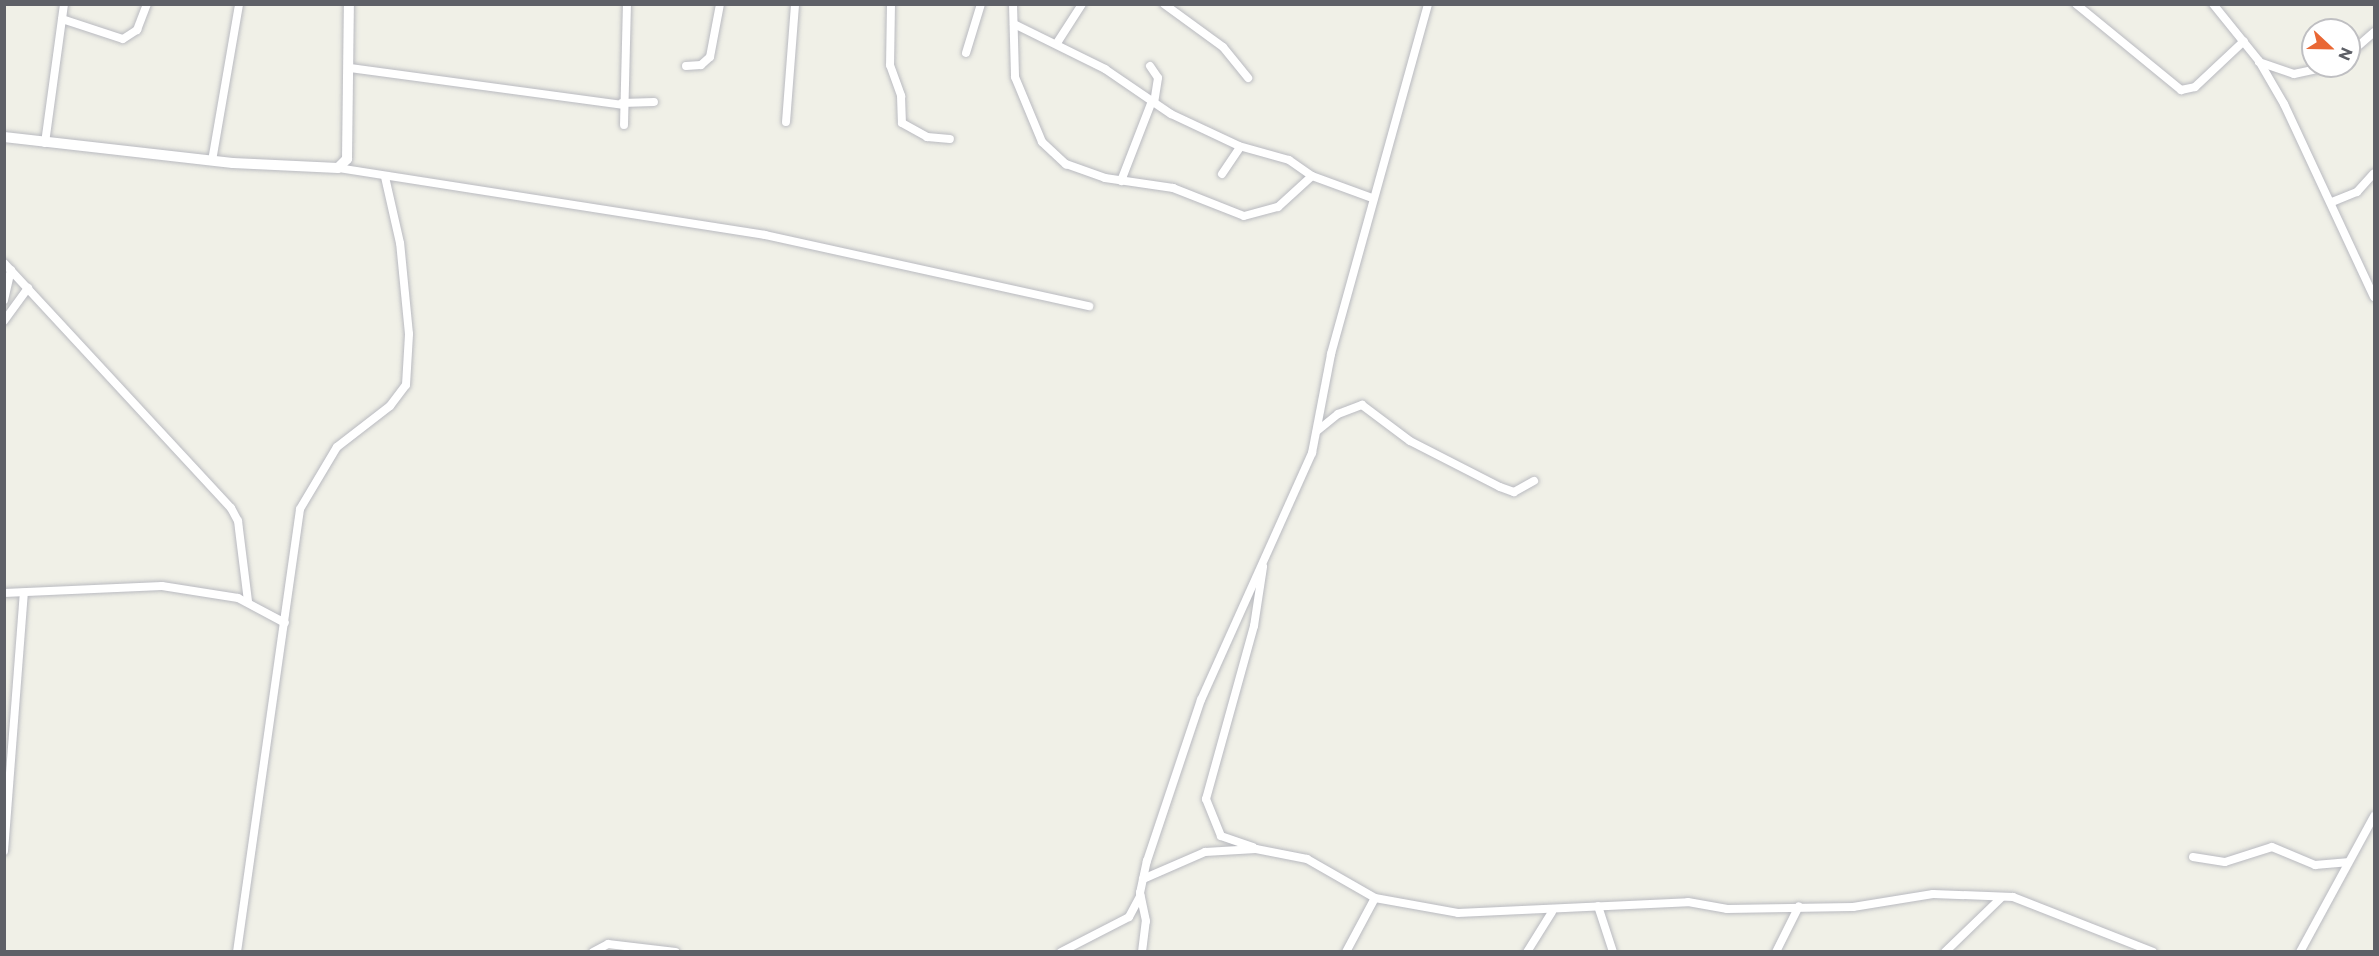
<!DOCTYPE html>
<style>
body{margin:0}
#map{position:relative;width:2379px;height:956px;overflow:hidden;background:#f0f0e7;font-family:Commissioner,sans-serif}
div>[style]{position:absolute}
.roads{filter:drop-shadow(0 0 2px #b9bac0) drop-shadow(0 0 2px #b9bac0)}
.minor>*{height:8px;margin:-4px;padding:0 4px;transform-origin:4px;border-radius:4px;background:#fff}
.tertiary>*{height:10px;margin:-5px;padding:0 5px;transform-origin:5px;border-radius:5px;background:#fff}
span{translate:-50% -50%;white-space:nowrap;text-align:center;line-height:1.15;-webkit-text-stroke:4.5px #fff;paint-order:stroke}
.frame{position:absolute;inset:0;border:6px solid #5e6067;pointer-events:none}
.north{position:absolute;left:2301px;top:18px;width:60px;height:60px;box-sizing:border-box;background:#fff;border:2px solid #bfbfc2;border-radius:50%;rotate:112deg;font-size:16px;font-weight:700;line-height:24px;text-align:center;color:#5e6067}
.north::after{content:'';display:block;margin:auto;width:21px;height:27px;background:#e96734;clip-path:polygon(50% 0,100% 100%,50% 72%,0 100%)}
</style>
<div id="map">
<div class="roads">
<div class="minor">
<i style="left:891px;top:4px;width:61px;rotate:90.9deg"></i>
<i style="left:890px;top:65px;width:33px;rotate:70deg"></i>
<i style="left:901px;top:96px;width:27px;rotate:88deg"></i>
<i style="left:902px;top:123px;width:29px;rotate:29deg"></i>
<i style="left:927px;top:137px;width:23px;rotate:5deg"></i>
<i style="left:1013px;top:4px;width:73px;rotate:88.4deg"></i>
<i style="left:1015px;top:77px;width:70px;rotate:67.4deg"></i>
<i style="left:1042px;top:142px;width:33px;rotate:43deg"></i>
<i style="left:1066px;top:164px;width:41px;rotate:19.7deg"></i>
<i style="left:1105px;top:178px;width:69px;rotate:8.4deg"></i>
<i style="left:1173px;top:188px;width:76px;rotate:21.5deg"></i>
<i style="left:1244px;top:216px;width:35px;rotate:-15deg"></i>
<i style="left:1278px;top:207px;width:46px;rotate:-42.4deg"></i>
<i style="left:1312px;top:176px;width:64px;rotate:20.1deg"></i>
<i style="left:1164px;top:4px;width:73px;rotate:36.1deg"></i>
<i style="left:1223px;top:47px;width:40px;rotate:51deg"></i>
<i style="left:2076px;top:4px;width:136px;rotate:39.3deg"></i>
<i style="left:2181px;top:90px;width:14px;rotate:-12deg"></i>
<i style="left:2195px;top:87px;width:67px;rotate:-43.2deg"></i>
<i style="left:2213px;top:4px;width:73px;rotate:51.1deg"></i>
<i style="left:2259px;top:61px;width:50px;rotate:59.8deg"></i>
<i style="left:2284px;top:104px;width:213px;rotate:65deg"></i>
<i style="left:62px;top:19px;width:64px;rotate:18.2deg"></i>
<i style="left:123px;top:39px;width:17px;rotate:-33deg"></i>
<i style="left:137px;top:30px;width:28px;rotate:-69deg"></i>
<i style="left:1014px;top:24px;width:102px;rotate:26.3deg"></i>
<i style="left:1105px;top:69px;width:80px;rotate:34.3deg"></i>
<i style="left:1171px;top:114px;width:75px;rotate:25.2deg"></i>
<i style="left:1239px;top:146px;width:52px;rotate:15.6deg"></i>
<i style="left:1289px;top:160px;width:28px;rotate:35deg"></i>
<i style="left:1057px;top:43px;width:46px;rotate:-57.3deg"></i>
<i style="left:966px;top:53px;width:51px;rotate:-73deg"></i>
<i style="left:2349px;top:54px;width:33px;rotate:-41deg"></i>
<i style="left:2259px;top:62px;width:37px;rotate:19deg"></i>
<i style="left:2294px;top:74px;width:40px;rotate:-12deg"></i>
<i style="left:686px;top:66px;width:15px;rotate:-4deg"></i>
<i style="left:701px;top:65px;width:12px;rotate:-42deg"></i>
<i style="left:710px;top:57px;width:54px;rotate:-79.3deg"></i>
<i style="left:1150px;top:66px;width:14px;rotate:56deg"></i>
<i style="left:1158px;top:78px;width:25px;rotate:99deg"></i>
<i style="left:350px;top:68px;width:275px;rotate:7.7deg"></i>
<i style="left:622px;top:103px;width:32px;rotate:-2deg"></i>
<i style="left:786px;top:122px;width:118px;rotate:-85.6deg"></i>
<i style="left:624px;top:125px;width:121px;rotate:-88.6deg"></i>
<i style="left:45px;top:143px;width:140px;rotate:-82.2deg"></i>
<i style="left:212px;top:161px;width:159px;rotate:-80.2deg"></i>
<i style="left:338px;top:168px;width:432px;rotate:8.9deg"></i>
<i style="left:765px;top:235px;width:332px;rotate:12.4deg"></i>
<i style="left:1222px;top:174px;width:32px;rotate:-56deg"></i>
<i style="left:1121px;top:181px;width:86px;rotate:-68.8deg"></i>
<i style="left:2332px;top:202px;width:27px;rotate:-22deg"></i>
<i style="left:2357px;top:192px;width:25px;rotate:-48deg"></i>
<i style="left:4px;top:263px;width:334px;rotate:47.2deg"></i>
<i style="left:231px;top:508px;width:15px;rotate:62deg"></i>
<i style="left:238px;top:521px;width:81px;rotate:82.9deg"></i>
<i style="left:4px;top:300px;width:31px;rotate:-77deg"></i>
<i style="left:4px;top:321px;width:41px;rotate:-54deg"></i>
<i style="left:1317px;top:431px;width:27px;rotate:-39deg"></i>
<i style="left:1338px;top:414px;width:26px;rotate:-21deg"></i>
<i style="left:1362px;top:405px;width:60px;rotate:36.9deg"></i>
<i style="left:1410px;top:441px;width:101px;rotate:27.1deg"></i>
<i style="left:1500px;top:487px;width:15px;rotate:20deg"></i>
<i style="left:1514px;top:492px;width:23px;rotate:-29deg"></i>
<i style="left:4px;top:593px;width:158px;rotate:-2.5deg"></i>
<i style="left:162px;top:586px;width:77px;rotate:9deg"></i>
<i style="left:238px;top:598px;width:53px;rotate:28deg"></i>
<i style="left:1253px;top:847px;width:34px;rotate:-161deg"></i>
<i style="left:1221px;top:836px;width:40px;rotate:-112deg"></i>
<i style="left:1206px;top:799px;width:180px;rotate:-74.5deg"></i>
<i style="left:1254px;top:626px;width:60px;rotate:-81.3deg"></i>
<i style="left:4px;top:851px;width:259px;rotate:-85.6deg"></i>
<i style="left:2193px;top:857px;width:32px;rotate:9deg"></i>
<i style="left:2225px;top:862px;width:49px;rotate:-17.7deg"></i>
<i style="left:2272px;top:847px;width:47px;rotate:22.7deg"></i>
<i style="left:2315px;top:865px;width:32px;rotate:-5deg"></i>
<i style="left:1143px;top:879px;width:68px;rotate:-23.5deg"></i>
<i style="left:1205px;top:852px;width:51px;rotate:-3.4deg"></i>
<i style="left:1256px;top:849px;width:52px;rotate:11.1deg"></i>
<i style="left:1307px;top:859px;width:78px;rotate:29.8deg"></i>
<i style="left:1375px;top:898px;width:84px;rotate:10.2deg"></i>
<i style="left:1458px;top:913px;width:230px;rotate:-2.7deg"></i>
<i style="left:1688px;top:902px;width:40px;rotate:10deg"></i>
<i style="left:1727px;top:909px;width:126px;rotate:-0.9deg"></i>
<i style="left:1853px;top:907px;width:81px;rotate:-9.2deg"></i>
<i style="left:1933px;top:894px;width:80px;rotate:2.1deg"></i>
<i style="left:2013px;top:897px;width:150px;rotate:21.4deg"></i>
<i style="left:1598px;top:906px;width:48px;rotate:71.9deg"></i>
<i style="left:237px;top:952px;width:447px;rotate:-81.9deg"></i>
<i style="left:300px;top:509px;width:72px;rotate:-59.2deg"></i>
<i style="left:337px;top:447px;width:67px;rotate:-37.7deg"></i>
<i style="left:390px;top:406px;width:26px;rotate:-53deg"></i>
<i style="left:406px;top:385px;width:51px;rotate:-86.6deg"></i>
<i style="left:409px;top:334px;width:91px;rotate:-95.6deg"></i>
<i style="left:400px;top:243px;width:68px;rotate:-102.8deg"></i>
<i style="left:593px;top:952px;width:17px;rotate:-28deg"></i>
<i style="left:608px;top:944px;width:68px;rotate:6.7deg"></i>
<i style="left:1061px;top:952px;width:76px;rotate:-27.2deg"></i>
<i style="left:1129px;top:917px;width:24px;rotate:-62deg"></i>
<i style="left:1142px;top:952px;width:31px;rotate:-83deg"></i>
<i style="left:1146px;top:921px;width:29px;rotate:-102deg"></i>
<i style="left:1140px;top:893px;width:33px;rotate:-78deg"></i>
<i style="left:1147px;top:861px;width:170px;rotate:-71.5deg"></i>
<i style="left:1201px;top:700px;width:271px;rotate:-65.8deg"></i>
<i style="left:1312px;top:453px;width:101px;rotate:-79.1deg"></i>
<i style="left:1331px;top:354px;width:363px;rotate:-74.5deg"></i>
<i style="left:1346px;top:952px;width:61px;rotate:-61.8deg"></i>
<i style="left:1527px;top:952px;width:47px;rotate:-58deg"></i>
<i style="left:1776px;top:952px;width:51px;rotate:-63.4deg"></i>
<i style="left:1945px;top:952px;width:79px;rotate:-44deg"></i>
<i style="left:2300px;top:952px;width:155px;rotate:-61.4deg"></i>
</div>
<div class="tertiary">
<i style="left:4px;top:137px;width:230px;rotate:6.5deg"></i>
<i style="left:233px;top:163px;width:105px;rotate:2.7deg"></i>
<i style="left:338px;top:168px;width:13px;rotate:-45deg"></i>
<i style="left:347px;top:159px;width:155px;rotate:-89.3deg"></i>
</div>
</div>
<div class="frame"></div>
<div class="north">N</div>
</div>
